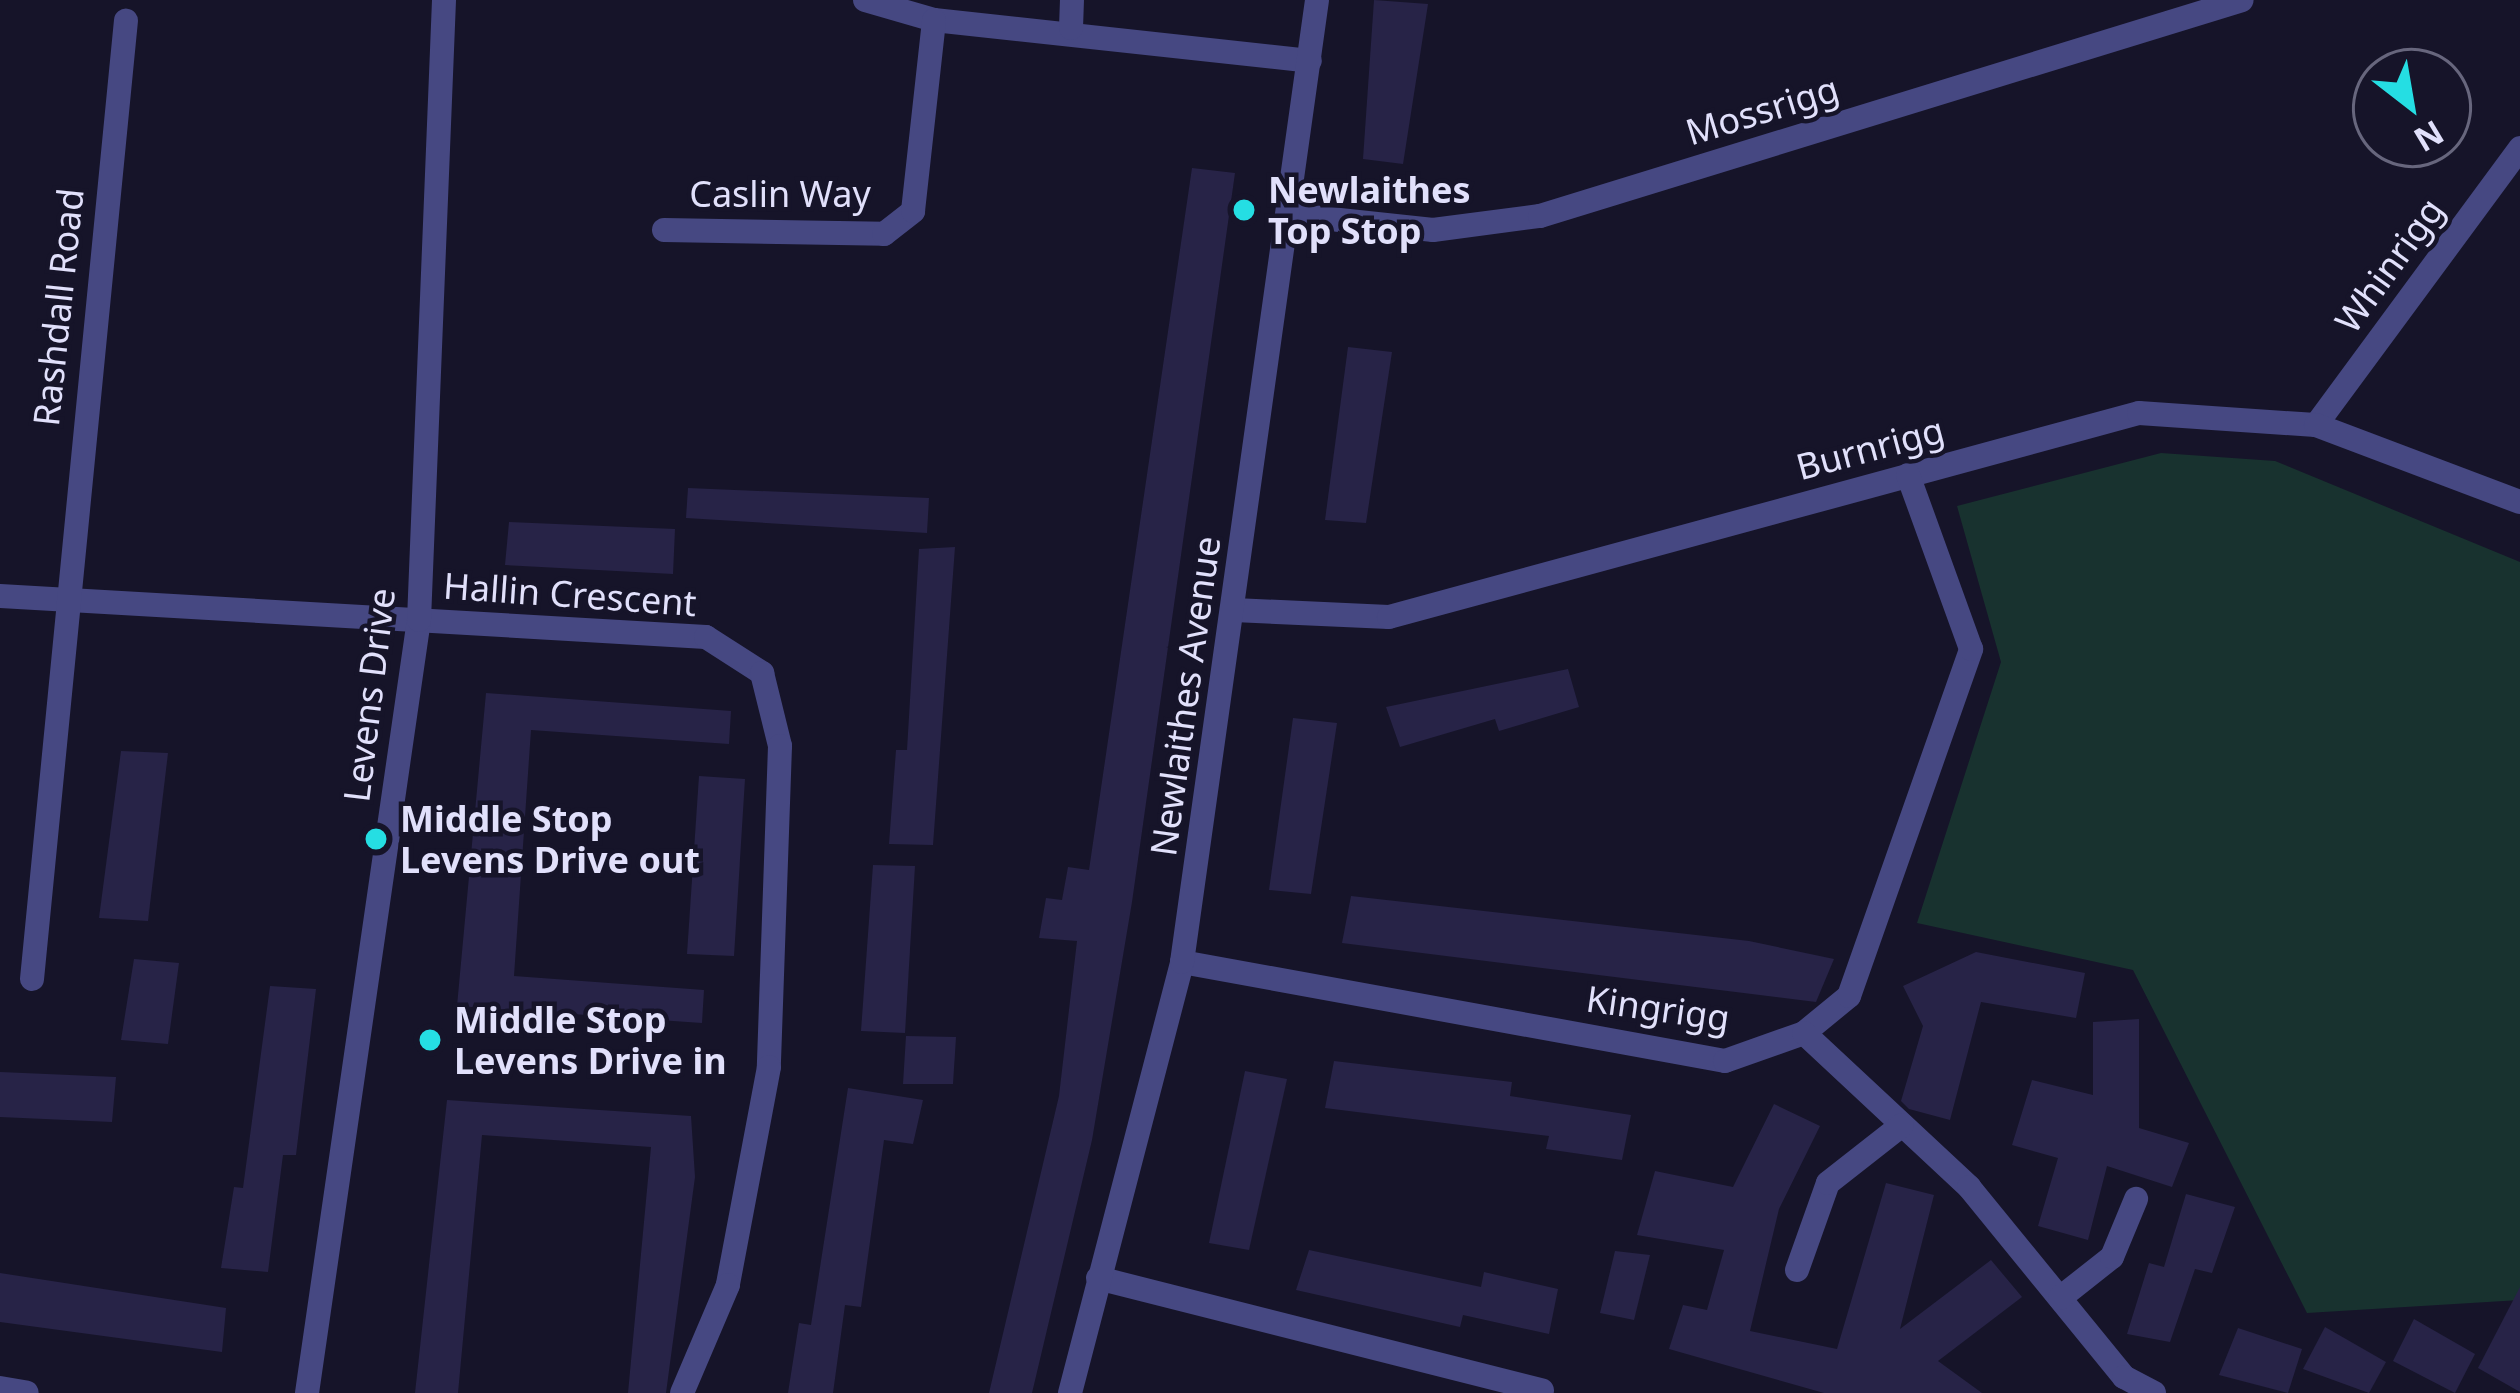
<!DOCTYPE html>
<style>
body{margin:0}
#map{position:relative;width:2520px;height:1393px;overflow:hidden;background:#161429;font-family:"Noto Sans",sans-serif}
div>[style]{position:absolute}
.green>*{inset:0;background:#18322f}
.building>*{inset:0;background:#272347}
.street>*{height:24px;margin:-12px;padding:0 12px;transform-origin:12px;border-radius:12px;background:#464882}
.dots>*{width:33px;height:33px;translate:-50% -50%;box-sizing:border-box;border:6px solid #161429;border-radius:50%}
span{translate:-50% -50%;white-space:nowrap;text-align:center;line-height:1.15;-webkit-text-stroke:9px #161429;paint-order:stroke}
.street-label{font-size:36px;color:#e1e0fb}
.poi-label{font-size:36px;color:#e1e0fb;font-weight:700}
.left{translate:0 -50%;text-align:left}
.north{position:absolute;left:2352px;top:48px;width:120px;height:120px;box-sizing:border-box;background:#161429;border:3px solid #67667d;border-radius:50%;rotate:149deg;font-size:33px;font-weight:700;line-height:48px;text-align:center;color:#e1e0fb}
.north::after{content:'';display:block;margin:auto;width:42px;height:54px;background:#25dee3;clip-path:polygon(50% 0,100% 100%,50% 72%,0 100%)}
</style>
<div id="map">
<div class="green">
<i style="clip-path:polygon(2161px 453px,2275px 461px,2520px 562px,2520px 1300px,2307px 1313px,2133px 970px,1917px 923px,2001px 662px,1957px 506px)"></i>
</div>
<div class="building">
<i style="clip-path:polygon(1374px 0,1428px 4px,1403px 164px,1363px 159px)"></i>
<i style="clip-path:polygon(1192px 168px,1235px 173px,1132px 902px,1092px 1140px,1032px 1393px,989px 1393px,1059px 1096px,1077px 941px,1039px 938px,1046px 898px,1062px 900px,1068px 867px,1089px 870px)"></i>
<i style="clip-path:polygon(1348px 347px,1392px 352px,1366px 523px,1325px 520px)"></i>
<i style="clip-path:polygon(688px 488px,929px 498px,927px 533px,686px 518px)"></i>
<i style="clip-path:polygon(509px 522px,675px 529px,673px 574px,505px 565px)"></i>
<i style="clip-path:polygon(955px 547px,933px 845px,889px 844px,896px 750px,907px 750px,919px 549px)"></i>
<i style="clip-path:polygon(1568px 669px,1579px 707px,1499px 731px,1495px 719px,1400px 747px,1386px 707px)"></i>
<i style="clip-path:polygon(486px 693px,731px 711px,729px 744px,531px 730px,514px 976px,704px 990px,702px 1023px,457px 1006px)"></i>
<i style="clip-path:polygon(1293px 718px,1337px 723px,1311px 894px,1269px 890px)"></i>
<i style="clip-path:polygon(121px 751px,168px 753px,148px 921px,99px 918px)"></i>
<i style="clip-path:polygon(699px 776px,745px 779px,734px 956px,687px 954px)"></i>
<i style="clip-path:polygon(873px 865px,915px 866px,905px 1033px,861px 1031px)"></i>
<i style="clip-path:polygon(1351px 896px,1749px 941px,1834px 959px,1816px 1002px,1342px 943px)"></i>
<i style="clip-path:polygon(1976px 952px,2085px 973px,2076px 1018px,1981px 1002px,1950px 1120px,1909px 1109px,1901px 1101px,1923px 1026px,1903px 986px)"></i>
<i style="clip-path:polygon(134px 959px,179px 963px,168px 1044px,121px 1040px)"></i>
<i style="clip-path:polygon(270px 986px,316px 989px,296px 1155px,283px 1155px,268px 1272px,221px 1268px,234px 1187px,243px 1188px)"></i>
<i style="clip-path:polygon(2139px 1019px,2139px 1128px,2189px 1143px,2172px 1187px,2107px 1166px,2088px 1240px,2038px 1226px,2058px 1158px,2012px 1145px,2032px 1080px,2093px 1095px,2093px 1022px)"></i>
<i style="clip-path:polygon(906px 1036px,956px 1037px,953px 1084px,903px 1084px)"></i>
<i style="clip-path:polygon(1334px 1061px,1512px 1082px,1510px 1096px,1631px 1115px,1622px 1160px,1546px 1149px,1549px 1136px,1325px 1108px)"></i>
<i style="clip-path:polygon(1245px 1071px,1287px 1079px,1249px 1250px,1209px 1243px)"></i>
<i style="clip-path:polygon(0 1072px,116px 1077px,112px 1122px,0 1117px)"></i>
<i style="clip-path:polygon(848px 1088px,923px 1100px,913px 1144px,884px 1140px,861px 1307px,845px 1305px,833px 1393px,788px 1393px,799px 1323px,811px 1325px)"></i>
<i style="clip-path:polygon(447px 1100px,691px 1116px,695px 1177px,666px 1393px,628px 1393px,651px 1147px,482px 1135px,458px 1393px,415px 1393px)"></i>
<i style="clip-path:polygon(1774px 1104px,1820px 1126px,1779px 1209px,1750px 1331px,1837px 1349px,1886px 1183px,1934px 1195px,1900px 1329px,1991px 1260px,2022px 1297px,1938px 1361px,1982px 1393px,1824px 1393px,1669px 1349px,1683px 1305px,1707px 1310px,1724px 1250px,1637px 1235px,1655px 1171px,1733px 1187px)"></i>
<i style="clip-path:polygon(2186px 1194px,2235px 1207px,2212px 1273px,2195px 1269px,2170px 1342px,2127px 1334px,2149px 1263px,2164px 1267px)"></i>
<i style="clip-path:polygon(1309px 1250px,1481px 1287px,1484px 1272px,1558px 1289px,1549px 1334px,1463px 1315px,1460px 1327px,1296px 1290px)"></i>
<i style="clip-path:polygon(1615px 1251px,1650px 1255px,1634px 1320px,1600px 1313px)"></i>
<i style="clip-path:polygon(0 1273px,226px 1308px,222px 1352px,0 1322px)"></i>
<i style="clip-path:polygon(2520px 1287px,2520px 1392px,2478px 1368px)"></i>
<i style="clip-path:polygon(2414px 1319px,2475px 1354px,2455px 1393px,2393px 1361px)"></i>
<i style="clip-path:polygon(2325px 1327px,2386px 1362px,2369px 1393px,2303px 1369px)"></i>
<i style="clip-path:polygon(2238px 1328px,2302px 1349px,2288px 1393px,2219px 1375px)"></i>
</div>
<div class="street">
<i style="left:865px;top:0;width:72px;rotate:16.2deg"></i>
<i style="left:934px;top:20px;width:378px;rotate:6.2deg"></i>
<i style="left:1071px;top:28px;width:28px;rotate:-88deg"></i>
<i style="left:1293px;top:215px;width:141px;rotate:6.1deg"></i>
<i style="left:1433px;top:230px;width:108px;rotate:-7.5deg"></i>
<i style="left:1540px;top:216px;width:734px;rotate:-17.1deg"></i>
<i style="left:664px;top:230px;width:220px;rotate:1deg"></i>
<i style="left:884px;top:234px;width:37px;rotate:-38deg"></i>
<i style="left:913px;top:211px;width:192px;rotate:-83.7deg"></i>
<i style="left:2316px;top:425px;width:344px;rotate:-53.6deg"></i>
<i style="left:0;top:596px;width:707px;rotate:3.32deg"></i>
<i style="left:706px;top:637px;width:67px;rotate:32.7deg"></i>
<i style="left:762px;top:673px;width:75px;rotate:76.1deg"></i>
<i style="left:780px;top:746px;width:321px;rotate:92deg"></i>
<i style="left:769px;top:1067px;width:222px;rotate:100.7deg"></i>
<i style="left:728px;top:1285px;width:117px;rotate:113.1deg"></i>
<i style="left:1234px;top:610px;width:155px;rotate:2.6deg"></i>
<i style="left:1389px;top:617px;width:777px;rotate:-15.22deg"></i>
<i style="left:2139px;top:413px;width:177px;rotate:3.9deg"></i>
<i style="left:2316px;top:425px;width:218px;rotate:20.7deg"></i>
<i style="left:1182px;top:962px;width:552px;rotate:10.33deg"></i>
<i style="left:1725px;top:1061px;width:84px;rotate:-19.5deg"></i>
<i style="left:1804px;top:1033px;width:58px;rotate:-39.4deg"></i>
<i style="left:1849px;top:996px;width:368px;rotate:-70.6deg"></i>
<i style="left:1971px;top:649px;width:185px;rotate:-109.9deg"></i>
<i style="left:32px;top:979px;width:963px;rotate:-84.4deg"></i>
<i style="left:1804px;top:1033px;width:226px;rotate:43deg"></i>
<i style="left:1969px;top:1187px;width:245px;rotate:50.8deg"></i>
<i style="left:2124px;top:1377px;width:34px;rotate:28deg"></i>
<i style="left:1797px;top:1270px;width:92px;rotate:-70.4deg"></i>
<i style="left:1828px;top:1183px;width:94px;rotate:-38.1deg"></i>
<i style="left:1098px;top:1278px;width:458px;rotate:14.2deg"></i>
<i style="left:2060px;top:1298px;width:66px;rotate:-38.3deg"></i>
<i style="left:2112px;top:1257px;width:63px;rotate:-67.5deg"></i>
<i style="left:0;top:1388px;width:27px;rotate:10deg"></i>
<i style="left:307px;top:1393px;width:781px;rotate:-81.76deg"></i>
<i style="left:419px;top:620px;width:621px;rotate:-87.69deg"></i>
<i style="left:1070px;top:1393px;width:445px;rotate:-75.4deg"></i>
<i style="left:1182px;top:962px;width:971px;rotate:-82.01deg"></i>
</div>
<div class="dots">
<i style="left:1244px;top:210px;background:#25dee3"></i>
<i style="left:376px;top:839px;background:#25dee3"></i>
<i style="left:430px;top:1040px;background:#25dee3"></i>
</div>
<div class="street-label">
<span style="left:1762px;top:110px;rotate:-17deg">Mossrigg</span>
<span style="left:780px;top:194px">Caslin Way</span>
<span style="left:2389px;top:265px;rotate:-54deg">Whinrigg</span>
<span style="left:58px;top:307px;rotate:-84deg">Rashdall Road</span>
<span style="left:1870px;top:448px;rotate:-15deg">Burnrigg</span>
<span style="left:570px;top:594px;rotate:4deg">Hallin Crescent</span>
<span style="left:369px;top:695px;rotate:-83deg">Levens Drive</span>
<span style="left:1185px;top:696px;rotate:-82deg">Newlaithes Avenue</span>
<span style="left:1658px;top:1008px;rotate:8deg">Kingrigg</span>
</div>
<div class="poi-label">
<span class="left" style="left:1268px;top:210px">Newlaithes<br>Top Stop</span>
<span class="left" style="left:400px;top:839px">Middle Stop<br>Levens Drive out</span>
<span class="left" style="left:454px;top:1040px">Middle Stop<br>Levens Drive in</span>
</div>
<div class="north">N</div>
</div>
